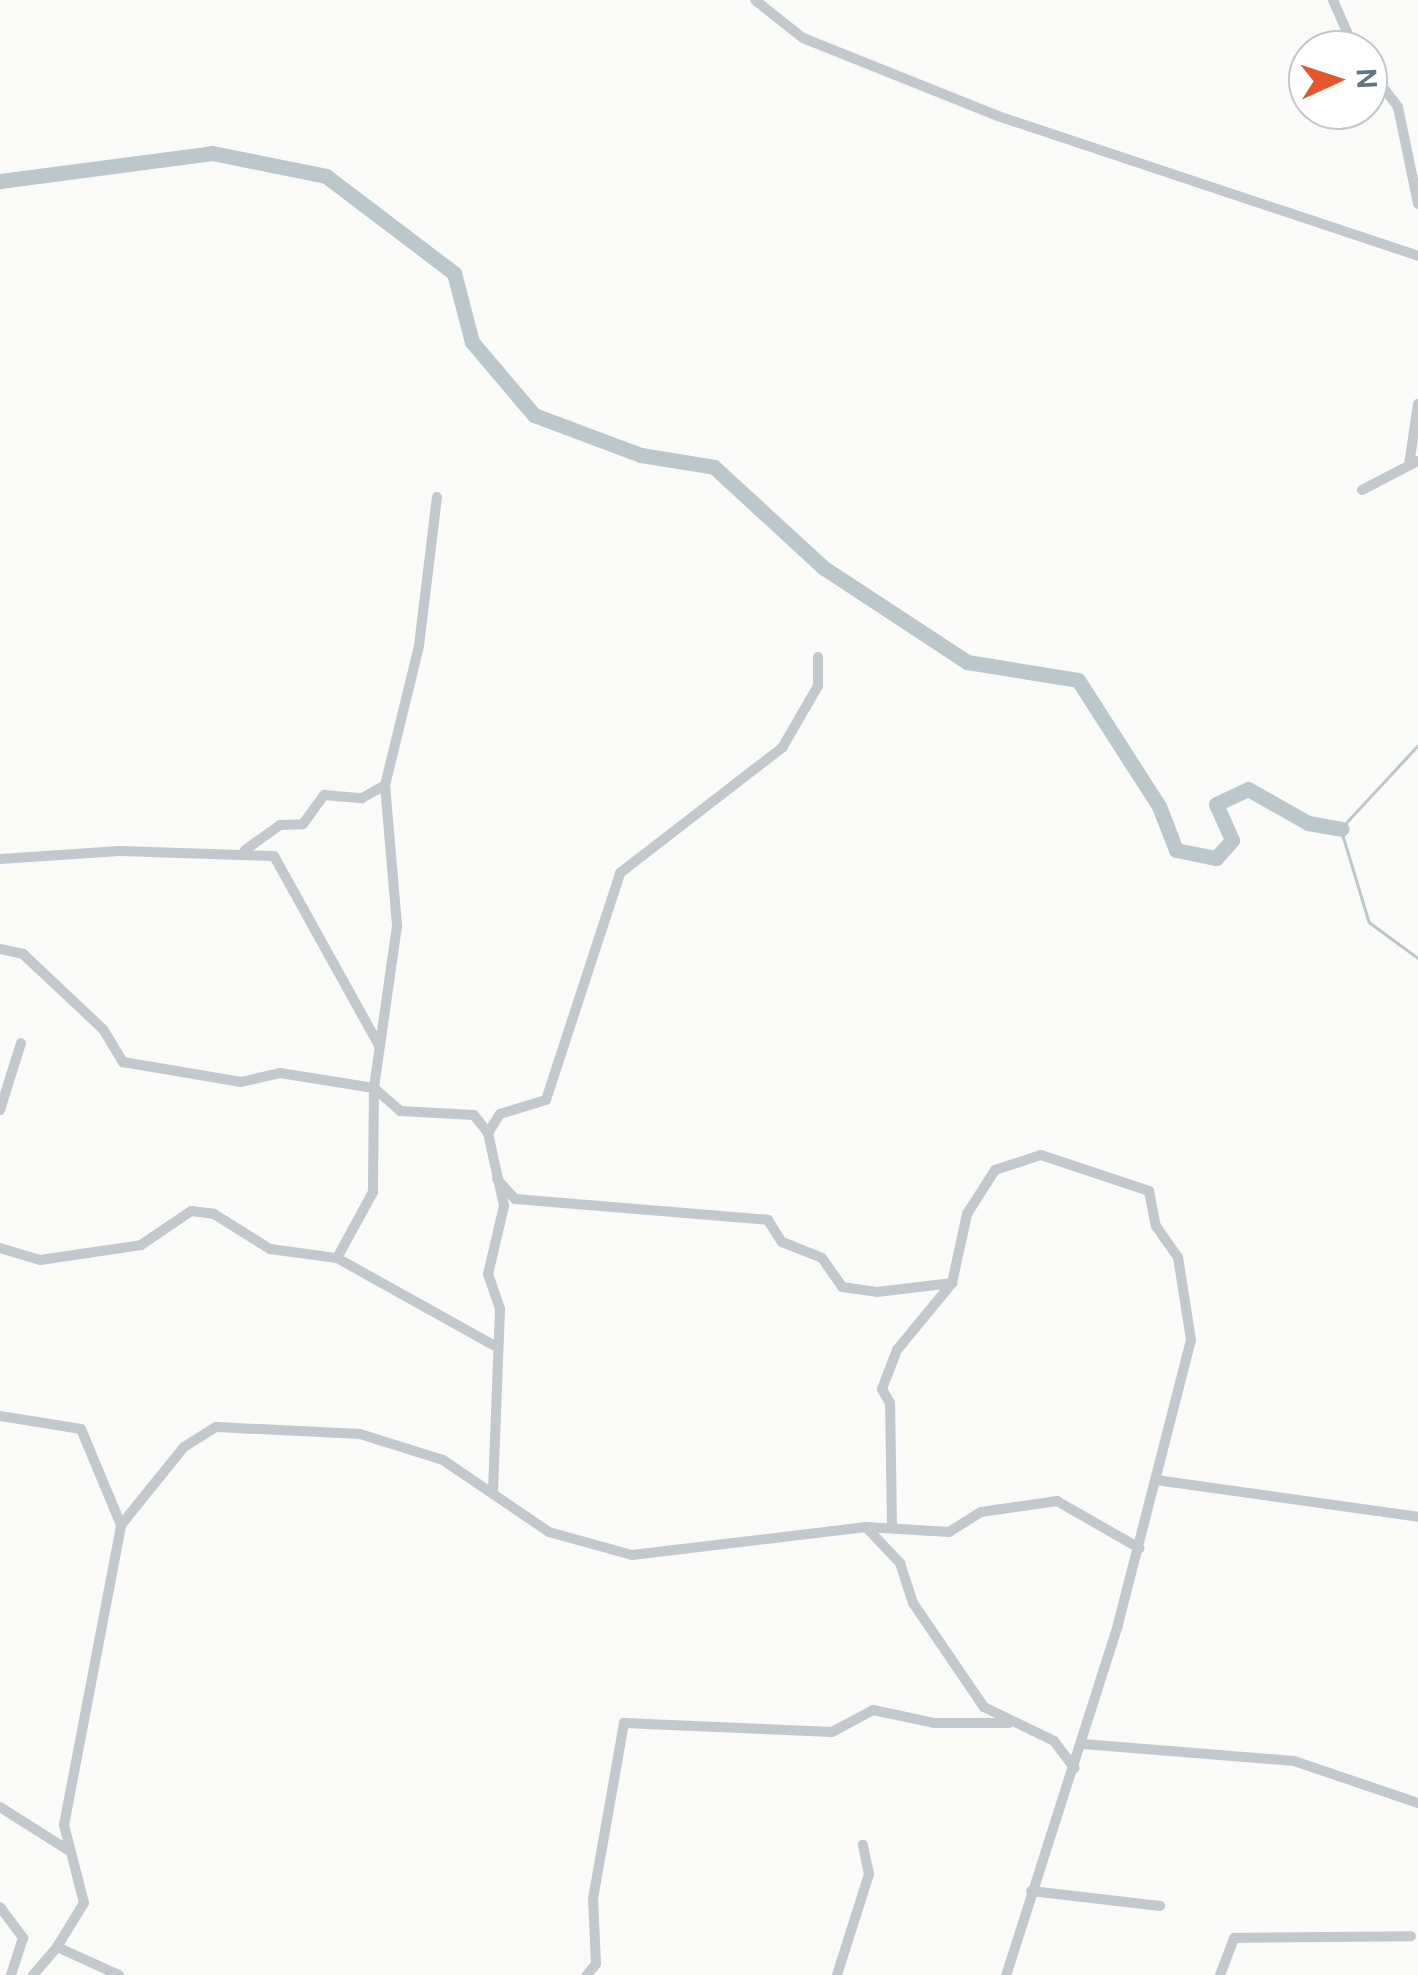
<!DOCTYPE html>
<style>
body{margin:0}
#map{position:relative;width:1418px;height:1975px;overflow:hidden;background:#fafaf8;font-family:"DM Sans",sans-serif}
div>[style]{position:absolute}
.stream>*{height:2.5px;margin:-1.25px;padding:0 1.25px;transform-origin:1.25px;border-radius:1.25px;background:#bbc7cb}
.river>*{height:15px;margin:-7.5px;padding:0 7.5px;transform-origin:7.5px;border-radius:7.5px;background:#bbc7cb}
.minor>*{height:10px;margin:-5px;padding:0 5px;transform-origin:5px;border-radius:5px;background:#c3c8cc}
span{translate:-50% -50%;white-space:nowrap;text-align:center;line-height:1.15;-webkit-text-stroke:10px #fff;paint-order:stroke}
.north{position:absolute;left:1288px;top:30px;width:100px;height:100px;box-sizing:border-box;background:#fff;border:2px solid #c1c8cd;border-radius:50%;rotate:87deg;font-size:28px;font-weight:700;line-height:40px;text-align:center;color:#657683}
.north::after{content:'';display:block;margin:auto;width:35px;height:45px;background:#e4572e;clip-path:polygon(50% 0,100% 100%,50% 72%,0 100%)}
</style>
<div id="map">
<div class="stream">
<i style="left:1418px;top:746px;width:113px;rotate:132.9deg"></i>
<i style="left:1341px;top:829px;width:97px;rotate:73.2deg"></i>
<i style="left:1369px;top:922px;width:61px;rotate:36.3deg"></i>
</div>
<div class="river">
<i style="left:0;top:181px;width:214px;rotate:-7.5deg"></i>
<i style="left:212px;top:153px;width:116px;rotate:11.4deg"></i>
<i style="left:326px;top:176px;width:161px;rotate:37.2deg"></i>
<i style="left:454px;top:273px;width:71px;rotate:75.4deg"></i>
<i style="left:472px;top:342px;width:96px;rotate:49.7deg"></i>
<i style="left:534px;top:415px;width:114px;rotate:20.5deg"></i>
<i style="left:641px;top:455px;width:74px;rotate:9.3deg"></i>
<i style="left:714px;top:467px;width:149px;rotate:42.6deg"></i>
<i style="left:824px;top:568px;width:171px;rotate:33.3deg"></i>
<i style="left:967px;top:662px;width:112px;rotate:9.2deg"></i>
<i style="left:1078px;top:680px;width:150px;rotate:57.3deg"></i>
<i style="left:1159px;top:806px;width:47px;rotate:68.9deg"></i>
<i style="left:1176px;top:850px;width:41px;rotate:11.3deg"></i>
<i style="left:1216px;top:858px;width:24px;rotate:-48deg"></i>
<i style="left:1232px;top:840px;width:39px;rotate:-114deg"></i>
<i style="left:1216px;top:804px;width:35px;rotate:-25deg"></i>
<i style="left:1248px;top:789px;width:69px;rotate:29.5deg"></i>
<i style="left:1308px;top:823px;width:34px;rotate:10deg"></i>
</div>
<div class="minor">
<i style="left:755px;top:0;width:61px;rotate:38.4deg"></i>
<i style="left:803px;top:38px;width:210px;rotate:21.8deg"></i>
<i style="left:998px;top:116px;width:443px;rotate:18.4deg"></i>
<i style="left:1333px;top:0;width:55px;rotate:66.3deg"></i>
<i style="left:1368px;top:68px;width:49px;rotate:52.4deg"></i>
<i style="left:1398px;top:107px;width:99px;rotate:78.3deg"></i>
<i style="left:1409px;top:465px;width:62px;rotate:-81.6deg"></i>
<i style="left:1362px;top:490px;width:63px;rotate:-27.4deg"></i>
<i style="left:437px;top:497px;width:150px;rotate:96.9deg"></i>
<i style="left:419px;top:646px;width:143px;rotate:103.7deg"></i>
<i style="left:385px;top:785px;width:142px;rotate:85.1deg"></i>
<i style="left:397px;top:926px;width:164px;rotate:98.1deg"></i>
<i style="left:374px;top:1088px;width:35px;rotate:41deg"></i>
<i style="left:400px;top:1111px;width:74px;rotate:3.1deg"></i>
<i style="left:474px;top:1115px;width:23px;rotate:52deg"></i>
<i style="left:488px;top:1133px;width:75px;rotate:77.6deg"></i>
<i style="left:504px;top:1206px;width:70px;rotate:103.2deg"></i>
<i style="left:488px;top:1274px;width:37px;rotate:71deg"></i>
<i style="left:500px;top:1309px;width:185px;rotate:92.2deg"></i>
<i style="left:245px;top:850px;width:43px;rotate:-35.5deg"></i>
<i style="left:280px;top:825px;width:23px;rotate:-2deg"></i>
<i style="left:303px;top:824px;width:36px;rotate:-54deg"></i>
<i style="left:324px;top:795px;width:38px;rotate:5deg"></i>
<i style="left:362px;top:798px;width:26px;rotate:-29deg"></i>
<i style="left:0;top:859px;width:120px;rotate:-3.8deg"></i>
<i style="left:120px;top:851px;width:154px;rotate:1.9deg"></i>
<i style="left:274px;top:856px;width:218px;rotate:61deg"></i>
<i style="left:0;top:949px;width:24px;rotate:12deg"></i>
<i style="left:23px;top:954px;width:110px;rotate:43.2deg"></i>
<i style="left:103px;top:1029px;width:39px;rotate:59deg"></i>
<i style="left:123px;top:1062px;width:120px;rotate:9.6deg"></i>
<i style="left:241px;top:1082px;width:40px;rotate:-13deg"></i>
<i style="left:280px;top:1073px;width:95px;rotate:9.1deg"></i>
<i style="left:374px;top:1088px;width:104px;rotate:90.6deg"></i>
<i style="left:373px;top:1192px;width:75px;rotate:118.6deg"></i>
<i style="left:0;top:1110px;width:70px;rotate:-72.6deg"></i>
<i style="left:488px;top:1133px;width:22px;rotate:-58deg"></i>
<i style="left:500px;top:1114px;width:48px;rotate:-16.9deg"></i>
<i style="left:546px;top:1100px;width:239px;rotate:-71.9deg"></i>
<i style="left:620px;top:873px;width:205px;rotate:-37.7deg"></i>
<i style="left:782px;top:748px;width:72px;rotate:-59.9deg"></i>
<i style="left:818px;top:686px;width:29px;rotate:-90deg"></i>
<i style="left:497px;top:1179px;width:27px;rotate:48deg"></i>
<i style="left:515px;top:1199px;width:254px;rotate:4.7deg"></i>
<i style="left:768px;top:1220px;width:26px;rotate:58deg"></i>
<i style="left:782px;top:1242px;width:43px;rotate:21.8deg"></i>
<i style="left:822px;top:1258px;width:35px;rotate:55deg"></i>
<i style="left:842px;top:1287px;width:35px;rotate:8deg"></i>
<i style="left:877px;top:1292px;width:76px;rotate:-6.8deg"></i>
<i style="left:952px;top:1283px;width:71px;rotate:-77.7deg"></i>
<i style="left:967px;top:1214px;width:52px;rotate:-57.5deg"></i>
<i style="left:995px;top:1170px;width:48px;rotate:-18.1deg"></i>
<i style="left:1041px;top:1155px;width:114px;rotate:18.4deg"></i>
<i style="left:1149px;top:1191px;width:36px;rotate:79deg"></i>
<i style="left:1156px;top:1226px;width:38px;rotate:55deg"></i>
<i style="left:1178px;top:1257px;width:84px;rotate:81.1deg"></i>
<i style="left:1191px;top:1340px;width:294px;rotate:104.4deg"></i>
<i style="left:1118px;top:1625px;width:367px;rotate:107.7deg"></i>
<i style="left:0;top:1248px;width:42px;rotate:16.7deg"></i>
<i style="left:40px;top:1260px;width:102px;rotate:-8.4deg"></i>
<i style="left:141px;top:1245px;width:60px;rotate:-34.2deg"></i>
<i style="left:191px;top:1211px;width:23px;rotate:7deg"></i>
<i style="left:214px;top:1214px;width:66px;rotate:32deg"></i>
<i style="left:270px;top:1249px;width:68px;rotate:7.7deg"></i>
<i style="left:337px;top:1258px;width:179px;rotate:29.1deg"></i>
<i style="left:0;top:1416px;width:82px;rotate:9.1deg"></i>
<i style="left:81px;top:1429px;width:104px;rotate:67.4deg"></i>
<i style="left:1156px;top:1480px;width:265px;rotate:8deg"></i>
<i style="left:892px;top:1525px;width:122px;rotate:-90.9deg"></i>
<i style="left:890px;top:1403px;width:16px;rotate:-120deg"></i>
<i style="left:882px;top:1389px;width:42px;rotate:-69deg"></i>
<i style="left:897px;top:1350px;width:87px;rotate:-50.6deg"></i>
<i style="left:866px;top:1527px;width:83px;rotate:3.4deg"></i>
<i style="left:949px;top:1532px;width:38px;rotate:-32deg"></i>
<i style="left:981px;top:1512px;width:77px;rotate:-8.2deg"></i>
<i style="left:1057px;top:1501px;width:95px;rotate:29.8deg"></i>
<i style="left:1083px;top:1744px;width:212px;rotate:4.6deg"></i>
<i style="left:1294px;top:1761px;width:131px;rotate:18.7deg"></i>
<i style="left:0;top:1807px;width:80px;rotate:32.3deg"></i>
<i style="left:1031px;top:1891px;width:130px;rotate:6.6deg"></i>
<i style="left:0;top:1907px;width:39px;rotate:53deg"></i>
<i style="left:23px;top:1938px;width:39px;rotate:108deg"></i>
<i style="left:57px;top:1947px;width:52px;rotate:-58.5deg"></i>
<i style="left:84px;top:1903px;width:81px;rotate:-104.4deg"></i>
<i style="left:64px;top:1825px;width:305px;rotate:-79.2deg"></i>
<i style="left:121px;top:1525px;width:100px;rotate:-51.1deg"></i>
<i style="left:184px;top:1447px;width:38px;rotate:-32deg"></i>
<i style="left:216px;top:1427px;width:144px;rotate:2.8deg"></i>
<i style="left:360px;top:1434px;width:87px;rotate:17.4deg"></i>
<i style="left:443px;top:1460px;width:128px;rotate:34.2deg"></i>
<i style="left:549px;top:1532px;width:86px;rotate:15.5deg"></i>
<i style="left:632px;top:1555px;width:236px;rotate:-6.8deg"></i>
<i style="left:866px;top:1527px;width:50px;rotate:46.6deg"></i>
<i style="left:900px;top:1563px;width:42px;rotate:72deg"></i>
<i style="left:913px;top:1603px;width:126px;rotate:55.7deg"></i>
<i style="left:984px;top:1707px;width:78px;rotate:25.9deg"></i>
<i style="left:1054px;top:1741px;width:34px;rotate:53deg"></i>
<i style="left:33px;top:1975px;width:37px;rotate:-49deg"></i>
<i style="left:57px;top:1947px;width:68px;rotate:24.3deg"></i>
<i style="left:587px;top:1975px;width:14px;rotate:-51deg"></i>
<i style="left:596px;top:1964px;width:65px;rotate:-92.6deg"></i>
<i style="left:593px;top:1899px;width:179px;rotate:-80deg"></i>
<i style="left:624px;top:1723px;width:208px;rotate:2.5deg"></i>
<i style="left:832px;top:1732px;width:47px;rotate:-28.2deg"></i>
<i style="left:873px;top:1710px;width:62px;rotate:12deg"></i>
<i style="left:934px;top:1723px;width:75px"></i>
<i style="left:837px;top:1975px;width:106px;rotate:-72.4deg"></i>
<i style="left:869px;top:1874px;width:30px;rotate:-102deg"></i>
<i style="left:1220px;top:1975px;width:40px;rotate:-69deg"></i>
<i style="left:1234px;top:1938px;width:177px;rotate:-0.6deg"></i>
</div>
<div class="north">N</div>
</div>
